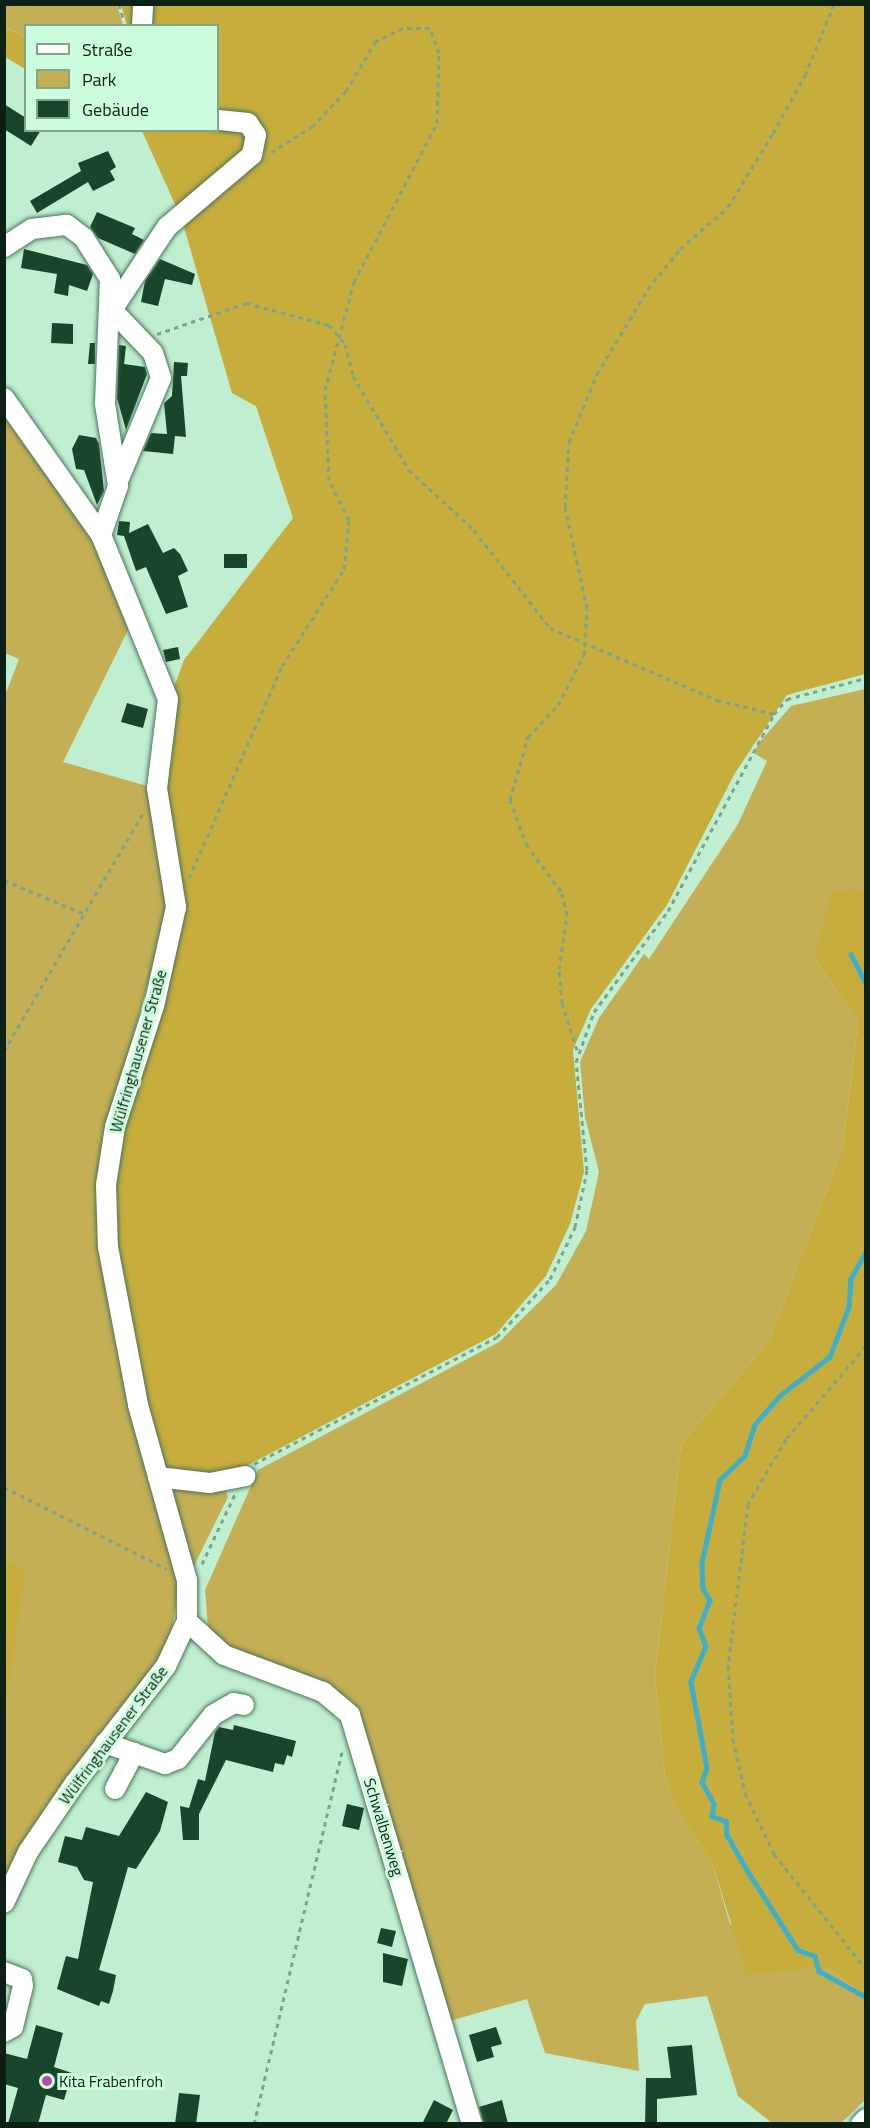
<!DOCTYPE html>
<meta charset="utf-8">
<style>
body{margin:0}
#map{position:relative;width:870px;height:2128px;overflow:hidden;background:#bfefd0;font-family:"Titillium Web",sans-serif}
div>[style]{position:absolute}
.green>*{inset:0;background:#c4af55}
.forest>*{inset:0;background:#c6ad3c}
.stream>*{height:4.5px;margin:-2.25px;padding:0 2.25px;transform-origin:2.25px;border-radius:2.25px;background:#3fafc9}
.building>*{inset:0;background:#19452d}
.path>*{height:3px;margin-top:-1.5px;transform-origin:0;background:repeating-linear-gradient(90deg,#7ea38c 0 4.5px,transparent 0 9px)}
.roads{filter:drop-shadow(0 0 2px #497559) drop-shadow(0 0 2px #497559)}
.minor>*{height:20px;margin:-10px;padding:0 10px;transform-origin:10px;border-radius:10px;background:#fff}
.dots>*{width:16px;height:16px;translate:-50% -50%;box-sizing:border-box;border:3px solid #ccfddd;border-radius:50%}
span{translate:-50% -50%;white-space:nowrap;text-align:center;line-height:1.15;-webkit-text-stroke:6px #ccfddd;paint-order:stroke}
.street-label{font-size:16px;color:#0d2015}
.poi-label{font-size:16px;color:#0d2015}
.left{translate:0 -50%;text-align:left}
.frame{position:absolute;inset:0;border:6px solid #0d2015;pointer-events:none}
.legend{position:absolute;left:24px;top:24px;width:195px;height:108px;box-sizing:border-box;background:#ccfddd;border:2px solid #80a58d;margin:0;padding:8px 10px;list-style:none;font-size:18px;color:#0d2015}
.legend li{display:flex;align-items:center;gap:12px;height:30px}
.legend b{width:30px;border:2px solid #80a58d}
</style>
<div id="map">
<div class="green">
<i style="clip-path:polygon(4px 5px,117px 5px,123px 25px,26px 26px,25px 36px,5px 28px)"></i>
<i style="clip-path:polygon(5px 410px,91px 537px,132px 622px,63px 762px,154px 788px,167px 915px,113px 1108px,179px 1584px,169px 1649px,4px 1880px,4px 698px,19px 659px,5px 653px)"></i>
<i style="clip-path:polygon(865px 689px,865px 896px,859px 889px,814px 958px,858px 1021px,843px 1147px,769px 1341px,681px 1444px,655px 1676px,665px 1775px,675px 1806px,712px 1862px,730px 1924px,827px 1967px,865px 1996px,865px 2100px,841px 2123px,772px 2123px,738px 2096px,707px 1996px,645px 2004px,636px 2021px,639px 2071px,545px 2053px,527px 1999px,446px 2022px,352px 1701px,226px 1650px,208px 1627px,205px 1590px,258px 1470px,499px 1342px,556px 1285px,586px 1231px,599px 1172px,585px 1117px,580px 1062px,599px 1018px,644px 954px,649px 959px,738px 824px,767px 761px,754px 753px,758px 744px,791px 706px)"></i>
<i style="clip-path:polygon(223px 1483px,228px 1497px,192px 1570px,166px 1484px)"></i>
</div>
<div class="forest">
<i style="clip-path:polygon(121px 5px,865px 5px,865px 674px,787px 695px,735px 773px,667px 905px,591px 1009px,573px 1050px,584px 1172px,570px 1224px,546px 1276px,496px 1334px,239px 1470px,210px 1478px,163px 1474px,112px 1244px,119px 1128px,179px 908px,159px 788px,170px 698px,184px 660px,293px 518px,256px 406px,232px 393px,181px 217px,253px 156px,257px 134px,218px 119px,218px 26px,127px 25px)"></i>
<i style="clip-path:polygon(4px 28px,25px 36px,25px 69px,5px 57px)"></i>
<i style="clip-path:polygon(218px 122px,247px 124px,250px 154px,179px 213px,142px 131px,218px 130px)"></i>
<i style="clip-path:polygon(860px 889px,866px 896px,865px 1996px,827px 1967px,747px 1975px,712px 1862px,675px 1806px,665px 1775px,655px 1676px,681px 1444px,769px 1341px,843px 1147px,858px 1021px,814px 958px,831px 892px)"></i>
<i style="clip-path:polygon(5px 1560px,25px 1569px,5px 1708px)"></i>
</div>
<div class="stream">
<i style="left:851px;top:954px;width:34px;rotate:63deg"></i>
<i style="left:866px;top:1252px;width:31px;rotate:119deg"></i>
<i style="left:851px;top:1279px;width:28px;rotate:94deg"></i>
<i style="left:849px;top:1307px;width:53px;rotate:110.8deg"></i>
<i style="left:830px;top:1357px;width:63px;rotate:142deg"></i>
<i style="left:780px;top:1396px;width:38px;rotate:131deg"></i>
<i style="left:755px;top:1425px;width:33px;rotate:108deg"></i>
<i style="left:745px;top:1456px;width:35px;rotate:136deg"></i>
<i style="left:720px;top:1480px;width:85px;rotate:102.2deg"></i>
<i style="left:702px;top:1563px;width:25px;rotate:88deg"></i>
<i style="left:703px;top:1588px;width:14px;rotate:60deg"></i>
<i style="left:710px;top:1600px;width:30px;rotate:111deg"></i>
<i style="left:699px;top:1628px;width:19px;rotate:69deg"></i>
<i style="left:706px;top:1646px;width:39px;rotate:113deg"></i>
<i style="left:691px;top:1682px;width:87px;rotate:79.5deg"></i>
<i style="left:707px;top:1768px;width:15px;rotate:110deg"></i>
<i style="left:702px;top:1782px;width:25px;rotate:61deg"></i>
<i style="left:714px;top:1804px;width:12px;rotate:99deg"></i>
<i style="left:712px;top:1816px;width:15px;rotate:20deg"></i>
<i style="left:726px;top:1821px;width:14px;rotate:86deg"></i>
<i style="left:727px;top:1835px;width:40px;rotate:60.3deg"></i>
<i style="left:747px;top:1870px;width:95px;rotate:57.5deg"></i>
<i style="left:798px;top:1950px;width:18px;rotate:19deg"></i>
<i style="left:815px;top:1956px;width:16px;rotate:75deg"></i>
<i style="left:819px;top:1971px;width:54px;rotate:29deg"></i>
</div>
<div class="building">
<i style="clip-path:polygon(4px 104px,26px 118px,26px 130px,41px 130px,31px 146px,4px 129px)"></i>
<i style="clip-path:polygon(108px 151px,116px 167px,110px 171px,115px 180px,93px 191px,88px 182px,37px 213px,30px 201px,81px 171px,78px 163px)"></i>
<i style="clip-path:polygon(97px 212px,135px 228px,132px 234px,144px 240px,135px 254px,98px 238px,90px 227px)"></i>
<i style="clip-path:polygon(24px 249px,87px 265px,93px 274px,87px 291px,69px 285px,68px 296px,54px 293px,57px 274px,21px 268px)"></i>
<i style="clip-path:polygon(160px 259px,195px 274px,192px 285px,165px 279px,158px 306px,141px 302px,145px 281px)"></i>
<i style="clip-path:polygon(52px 323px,73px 324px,73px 344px,51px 343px)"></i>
<i style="clip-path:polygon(90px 343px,95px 343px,95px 364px,88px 364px)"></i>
<i style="clip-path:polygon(119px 345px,126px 346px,124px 364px,145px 367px,147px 374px,126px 430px,117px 398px)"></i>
<i style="clip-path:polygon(174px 362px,188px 363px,187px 376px,181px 376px,186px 437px,175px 436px,173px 454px,143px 451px,151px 433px,167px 434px,164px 403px,172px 396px)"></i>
<i style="clip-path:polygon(79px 435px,96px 438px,99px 444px,104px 491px,97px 505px,84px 470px,76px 469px,72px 449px)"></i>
<i style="clip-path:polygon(119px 521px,130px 522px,129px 533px,148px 524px,163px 553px,174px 548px,180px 554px,188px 571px,178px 576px,188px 607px,166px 614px,146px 567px,136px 571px,124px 536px,117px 535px)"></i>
<i style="clip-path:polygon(224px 554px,247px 554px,247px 568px,224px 568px)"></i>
<i style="clip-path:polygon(178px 647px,180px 659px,166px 662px,163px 650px)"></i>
<i style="clip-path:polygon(127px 703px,148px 709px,143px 728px,121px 722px)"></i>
<i style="clip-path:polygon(234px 1725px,296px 1741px,292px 1757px,287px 1755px,284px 1765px,275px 1763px,273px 1772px,226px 1760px,199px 1814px,199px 1840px,183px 1840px,180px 1806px,189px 1808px,198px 1779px,205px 1781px,215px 1732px,219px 1727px,233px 1730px)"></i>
<i style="clip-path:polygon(146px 1792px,168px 1802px,160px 1831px,136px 1869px,128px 1867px,99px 1970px,116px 1975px,113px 1991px,109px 2004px,101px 2001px,99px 2006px,57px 1989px,66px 1956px,78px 1959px,93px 1882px,84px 1880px,77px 1867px,58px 1862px,65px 1836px,82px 1840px,86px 1827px,119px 1836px)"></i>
<i style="clip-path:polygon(347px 1804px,364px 1808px,359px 1830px,342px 1826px)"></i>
<i style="clip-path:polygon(381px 1928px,396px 1931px,392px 1947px,377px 1943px)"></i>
<i style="clip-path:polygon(383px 1953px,408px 1959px,402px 1986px,383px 1982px)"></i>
<i style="clip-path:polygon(36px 2025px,63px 2033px,54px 2067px,72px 2073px,64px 2100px,46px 2095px,38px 2124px,8px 2124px,18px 2088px,4px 2084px,4px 2053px,27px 2059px)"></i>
<i style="clip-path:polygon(496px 2027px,502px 2044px,491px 2047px,494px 2057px,477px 2062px,469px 2035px)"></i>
<i style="clip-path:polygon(692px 2045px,697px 2095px,657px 2099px,657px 2124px,645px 2124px,646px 2078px,671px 2078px,667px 2047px)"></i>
<i style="clip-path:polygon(179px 2093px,200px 2095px,196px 2124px,175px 2124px)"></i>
<i style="clip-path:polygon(434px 2100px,453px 2110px,446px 2124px,422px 2124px)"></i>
<i style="clip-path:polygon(502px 2100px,508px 2124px,484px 2124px,479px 2107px)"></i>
</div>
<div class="path">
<i style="left:119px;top:4px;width:18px;rotate:74deg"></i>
<i style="left:157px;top:334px;width:94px;rotate:-19.2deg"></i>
<i style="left:246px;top:303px;width:86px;rotate:14.8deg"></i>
<i style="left:329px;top:325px;width:25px;rotate:50deg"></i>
<i style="left:345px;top:344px;width:33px;rotate:76deg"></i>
<i style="left:353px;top:376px;width:109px;rotate:59.2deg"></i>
<i style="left:409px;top:470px;width:88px;rotate:42.7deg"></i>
<i style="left:474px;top:530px;width:124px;rotate:52.2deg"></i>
<i style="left:550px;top:628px;width:182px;rotate:23.3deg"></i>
<i style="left:717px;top:700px;width:59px;rotate:13.8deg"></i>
<i style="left:189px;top:878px;width:232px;rotate:-66.3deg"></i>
<i style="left:282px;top:666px;width:115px;rotate:-57.4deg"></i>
<i style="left:344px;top:569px;width:49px;rotate:-84.2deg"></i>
<i style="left:349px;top:520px;width:45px;rotate:-116.6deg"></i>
<i style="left:329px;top:480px;width:90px;rotate:-92.5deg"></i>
<i style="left:325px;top:390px;width:112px;rotate:-75deg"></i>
<i style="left:354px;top:282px;width:179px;rotate:-62.4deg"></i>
<i style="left:437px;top:123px;width:70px;rotate:-88.4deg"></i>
<i style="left:439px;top:53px;width:27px;rotate:-110deg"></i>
<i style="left:430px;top:28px;width:27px;rotate:180deg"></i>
<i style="left:403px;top:28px;width:30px;rotate:154deg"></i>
<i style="left:376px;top:41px;width:58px;rotate:121deg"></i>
<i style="left:346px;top:91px;width:48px;rotate:133.3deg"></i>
<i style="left:313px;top:126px;width:51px;rotate:147.9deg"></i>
<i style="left:4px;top:880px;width:87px;rotate:23deg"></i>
<i style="left:577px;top:1050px;width:49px;rotate:-107.7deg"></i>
<i style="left:562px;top:1003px;width:34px;rotate:-95deg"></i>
<i style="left:559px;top:969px;width:55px;rotate:-81.6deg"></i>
<i style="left:567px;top:915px;width:25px;rotate:-104deg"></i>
<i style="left:561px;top:891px;width:56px;rotate:-127.1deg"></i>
<i style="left:527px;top:846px;width:49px;rotate:-110.3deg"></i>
<i style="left:510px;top:800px;width:66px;rotate:-74.1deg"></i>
<i style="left:528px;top:737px;width:44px;rotate:-46.8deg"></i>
<i style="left:558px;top:705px;width:56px;rotate:-62.5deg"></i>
<i style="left:584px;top:655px;width:47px;rotate:-86.3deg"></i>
<i style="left:587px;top:608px;width:103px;rotate:-102.3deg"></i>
<i style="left:565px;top:507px;width:65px;rotate:-86.5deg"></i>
<i style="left:569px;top:442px;width:74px;rotate:-67.6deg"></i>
<i style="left:597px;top:374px;width:99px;rotate:-59deg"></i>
<i style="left:648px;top:289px;width:51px;rotate:-51.3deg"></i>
<i style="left:680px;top:249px;width:64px;rotate:-41.2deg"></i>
<i style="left:728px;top:207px;width:87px;rotate:-58.7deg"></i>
<i style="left:773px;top:133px;width:66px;rotate:-61.1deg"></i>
<i style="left:805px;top:75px;width:77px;rotate:-67.8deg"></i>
<i style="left:4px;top:1051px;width:278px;rotate:-59.7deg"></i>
<i style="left:866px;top:1346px;width:123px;rotate:130.7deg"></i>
<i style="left:786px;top:1439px;width:75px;rotate:120.3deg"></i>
<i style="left:748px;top:1504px;width:163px;rotate:97deg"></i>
<i style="left:728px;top:1666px;width:73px;rotate:86.1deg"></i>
<i style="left:733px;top:1739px;width:55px;rotate:77.5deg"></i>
<i style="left:745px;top:1793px;width:68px;rotate:64.6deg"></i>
<i style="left:774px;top:1854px;width:147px;rotate:51.3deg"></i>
<i style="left:254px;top:1464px;width:274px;rotate:-27.6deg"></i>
<i style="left:497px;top:1337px;width:79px;rotate:-47.6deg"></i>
<i style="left:550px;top:1279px;width:58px;rotate:-64.3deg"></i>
<i style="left:575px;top:1227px;width:58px;rotate:-78.1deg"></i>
<i style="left:587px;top:1170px;width:109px;rotate:-95.8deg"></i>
<i style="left:576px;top:1062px;width:53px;rotate:-70.2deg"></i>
<i style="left:594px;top:1012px;width:125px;rotate:-53.8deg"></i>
<i style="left:668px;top:911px;width:224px;rotate:-61.7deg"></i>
<i style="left:774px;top:714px;width:20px;rotate:-49deg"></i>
<i style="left:787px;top:699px;width:82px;rotate:-14.9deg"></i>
<i style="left:4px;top:1487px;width:182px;rotate:26.7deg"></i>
<i style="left:202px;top:1564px;width:77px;rotate:-64.8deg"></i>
<i style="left:254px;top:2124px;width:382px;rotate:-76.7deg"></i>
</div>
<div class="roads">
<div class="minor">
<i style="left:142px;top:26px;width:22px;rotate:-87deg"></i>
<i style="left:4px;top:247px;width:33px;rotate:-33deg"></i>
<i style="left:32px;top:229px;width:35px;rotate:-7deg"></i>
<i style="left:67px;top:225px;width:21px;rotate:37deg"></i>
<i style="left:84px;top:238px;width:49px;rotate:57.6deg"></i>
<i style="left:110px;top:279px;width:125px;rotate:92.3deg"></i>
<i style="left:105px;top:404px;width:83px;rotate:81deg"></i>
<i style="left:118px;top:486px;width:52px;rotate:109.1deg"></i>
<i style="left:112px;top:310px;width:100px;rotate:-56.5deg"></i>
<i style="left:167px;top:227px;width:111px;rotate:-40.3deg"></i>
<i style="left:252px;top:155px;width:20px;rotate:-79deg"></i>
<i style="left:256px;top:135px;width:14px;rotate:-124deg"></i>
<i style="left:248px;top:123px;width:30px;rotate:-174deg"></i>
<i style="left:112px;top:310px;width:59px;rotate:46.4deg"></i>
<i style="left:153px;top:353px;width:26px;rotate:72deg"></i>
<i style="left:161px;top:378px;width:112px;rotate:112.7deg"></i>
<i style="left:4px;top:398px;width:168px;rotate:54.7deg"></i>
<i style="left:101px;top:535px;width:177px;rotate:67.8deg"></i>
<i style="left:168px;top:699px;width:90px;rotate:97deg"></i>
<i style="left:157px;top:788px;width:121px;rotate:80.9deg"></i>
<i style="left:176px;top:907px;width:101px;rotate:102.5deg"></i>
<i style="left:154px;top:1006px;width:127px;rotate:107.9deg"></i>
<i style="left:115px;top:1127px;width:59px;rotate:98.8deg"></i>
<i style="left:106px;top:1185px;width:62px;rotate:88.2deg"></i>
<i style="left:108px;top:1247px;width:161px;rotate:79.2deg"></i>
<i style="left:138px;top:1405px;width:182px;rotate:74.4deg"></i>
<i style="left:187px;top:1580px;width:41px;rotate:90deg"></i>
<i style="left:187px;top:1621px;width:50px;rotate:115deg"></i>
<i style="left:166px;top:1666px;width:148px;rotate:127.9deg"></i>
<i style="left:75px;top:1783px;width:83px;rotate:124.3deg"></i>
<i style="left:28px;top:1852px;width:56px;rotate:115.2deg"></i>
<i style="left:158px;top:1477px;width:52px;rotate:6.6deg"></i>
<i style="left:210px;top:1483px;width:36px;rotate:-11deg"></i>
<i style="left:187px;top:1621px;width:50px;rotate:42.6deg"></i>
<i style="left:224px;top:1655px;width:106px;rotate:20.5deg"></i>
<i style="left:323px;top:1692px;width:35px;rotate:40deg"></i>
<i style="left:350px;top:1715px;width:427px;rotate:73.4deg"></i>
<i style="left:105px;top:1743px;width:64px;rotate:19.3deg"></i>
<i style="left:165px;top:1764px;width:14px;rotate:-21deg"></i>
<i style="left:178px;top:1759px;width:56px;rotate:-51.5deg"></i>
<i style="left:213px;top:1715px;width:24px;rotate:-30deg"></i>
<i style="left:234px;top:1703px;width:10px;rotate:11deg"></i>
<i style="left:115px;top:1789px;width:41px;rotate:-62.2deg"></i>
<i style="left:4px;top:1972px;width:19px;rotate:21deg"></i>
<i style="left:22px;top:1979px;width:7px;rotate:82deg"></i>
<i style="left:23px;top:1986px;width:42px;rotate:103.7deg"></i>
<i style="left:13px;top:2027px;width:10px;rotate:151deg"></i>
<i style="left:861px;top:2124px;width:7px;rotate:-45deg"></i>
</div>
</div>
<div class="dots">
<i style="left:47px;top:2081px;background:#bd4ba6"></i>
</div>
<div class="street-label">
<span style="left:138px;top:1051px;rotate:-74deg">Wülfringhausener Straße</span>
<span style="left:113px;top:1735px;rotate:-53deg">Wülfringhausener Straße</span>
<span style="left:384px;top:1827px;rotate:73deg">Schwalbenweg</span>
</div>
<div class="poi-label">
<span class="left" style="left:59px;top:2081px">Kita Frabenfroh</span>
</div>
<div class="frame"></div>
<ul class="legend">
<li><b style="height:8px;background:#fff"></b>Straße</li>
<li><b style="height:16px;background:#c4af55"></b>Park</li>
<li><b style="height:16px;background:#19452d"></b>Gebäude</li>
</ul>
</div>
